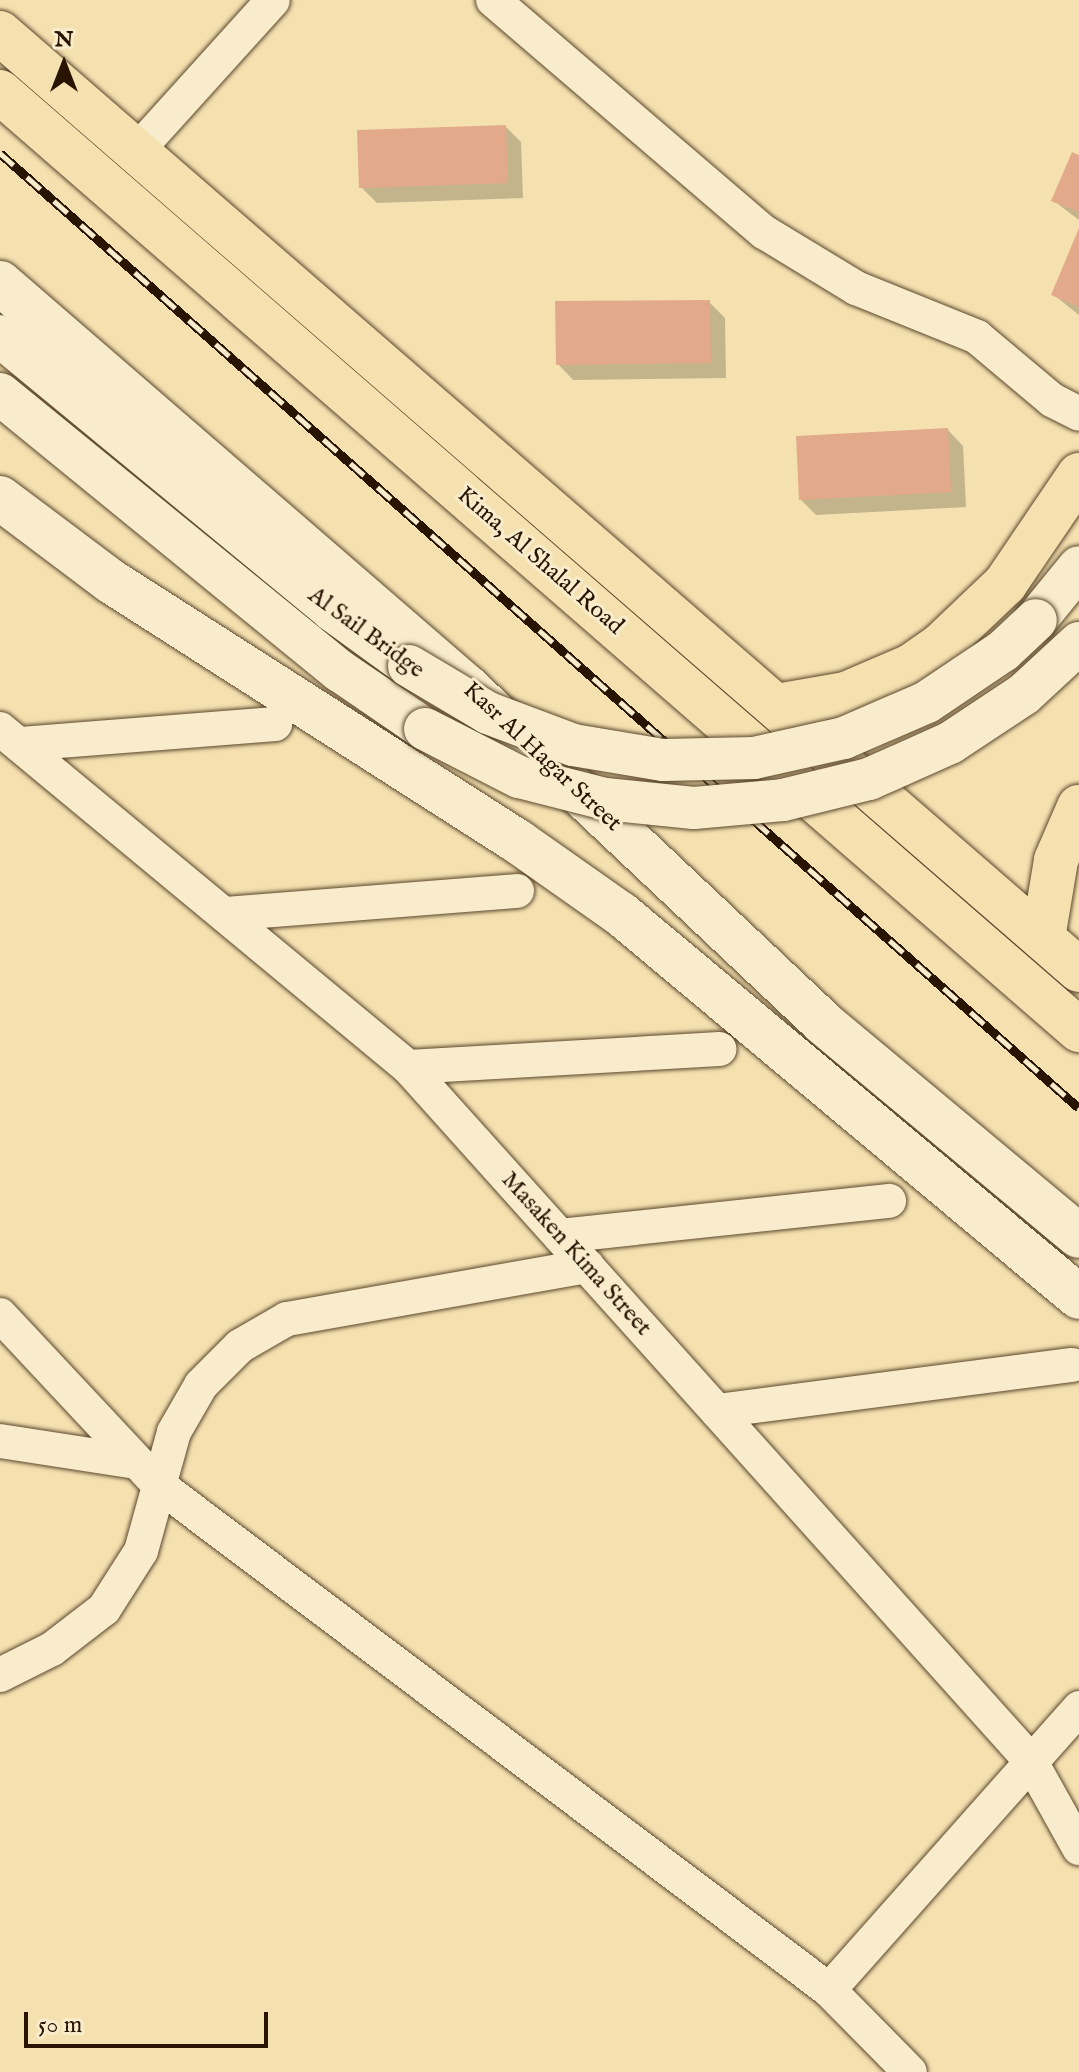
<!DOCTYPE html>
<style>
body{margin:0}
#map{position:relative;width:1079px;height:2072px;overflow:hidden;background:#f5e1b0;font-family:"IM FELL English",serif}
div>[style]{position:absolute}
.shadow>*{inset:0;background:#0003}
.building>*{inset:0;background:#e3a98b}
.roads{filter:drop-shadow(0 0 2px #5b472d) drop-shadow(0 0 2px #5b472d)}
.minor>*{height:34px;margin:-17px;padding:0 17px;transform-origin:17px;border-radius:17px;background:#f8eccc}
.tertiary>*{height:42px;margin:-21px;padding:0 21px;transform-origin:21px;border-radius:21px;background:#f8eccc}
.secondary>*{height:44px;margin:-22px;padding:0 22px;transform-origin:22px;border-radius:22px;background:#f8eccc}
.trunk>*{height:44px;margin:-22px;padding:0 22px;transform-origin:22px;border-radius:22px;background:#f5e1b0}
.rail>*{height:9px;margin-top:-4.5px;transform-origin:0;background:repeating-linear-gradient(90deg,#f8eccc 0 18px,#281401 0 36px);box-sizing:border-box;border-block:2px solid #281401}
.bridges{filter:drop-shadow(0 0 2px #5b472d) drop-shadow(0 0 2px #5b472d)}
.tertiary-bridge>*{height:42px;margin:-21px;padding:0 21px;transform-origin:21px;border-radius:21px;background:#f8eccc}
span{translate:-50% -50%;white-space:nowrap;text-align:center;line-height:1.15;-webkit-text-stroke:6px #f8eccc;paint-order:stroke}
.street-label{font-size:24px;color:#281401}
.north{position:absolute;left:24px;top:24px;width:80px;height:80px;-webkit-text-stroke:6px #f8eccc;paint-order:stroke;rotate:0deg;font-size:22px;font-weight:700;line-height:32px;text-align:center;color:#281401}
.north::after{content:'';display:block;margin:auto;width:28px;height:36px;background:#281401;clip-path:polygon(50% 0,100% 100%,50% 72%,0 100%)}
.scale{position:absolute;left:24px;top:2012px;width:244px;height:36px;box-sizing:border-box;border:4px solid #281401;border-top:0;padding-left:10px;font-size:24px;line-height:28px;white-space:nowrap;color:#281401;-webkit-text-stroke:6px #f8eccc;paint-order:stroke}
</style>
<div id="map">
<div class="shadow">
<i style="clip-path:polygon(506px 127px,521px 142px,523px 198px,377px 203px,361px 187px)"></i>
<i style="clip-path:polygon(1079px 157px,1079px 220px,1054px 201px)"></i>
<i style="clip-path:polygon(1079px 233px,1079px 315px,1054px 295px)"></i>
<i style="clip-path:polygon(709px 302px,725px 318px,726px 378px,573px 380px,558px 364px)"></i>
<i style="clip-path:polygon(948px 430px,963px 446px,966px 507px,816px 515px,800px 499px)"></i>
</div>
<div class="building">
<i style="clip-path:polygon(506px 125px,508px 183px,359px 188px,357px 130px)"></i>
<i style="clip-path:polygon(1072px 152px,1079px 155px,1079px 212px,1051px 201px)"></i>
<i style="clip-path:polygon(1079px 228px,1079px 307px,1051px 295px)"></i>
<i style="clip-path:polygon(710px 300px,711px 363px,556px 365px,555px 301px)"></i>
<i style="clip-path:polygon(948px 428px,951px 492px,799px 500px,796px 436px)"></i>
</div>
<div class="roads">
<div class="minor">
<i style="left:493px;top:0;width:357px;rotate:40.6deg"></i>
<i style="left:764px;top:232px;width:108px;rotate:31.3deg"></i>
<i style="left:856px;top:288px;width:131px;rotate:22deg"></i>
<i style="left:977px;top:337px;width:98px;rotate:40deg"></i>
<i style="left:1052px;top:400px;width:30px;rotate:27deg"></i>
<i style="left:134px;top:154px;width:207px;rotate:-47.9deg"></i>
<i style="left:0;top:729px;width:530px;rotate:39.64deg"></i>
<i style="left:408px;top:1067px;width:931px;rotate:48.09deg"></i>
<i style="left:1030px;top:1760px;width:101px;rotate:60.9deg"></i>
<i style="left:21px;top:744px;width:255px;rotate:-4.5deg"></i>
<i style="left:224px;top:914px;width:294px;rotate:-4.5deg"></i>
<i style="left:408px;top:1067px;width:312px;rotate:-3.3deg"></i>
<i style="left:560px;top:1236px;width:331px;rotate:-6.1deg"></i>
<i style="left:0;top:1315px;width:234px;rotate:46.9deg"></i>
<i style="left:160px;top:1486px;width:838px;rotate:36.99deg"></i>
<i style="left:829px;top:1990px;width:115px;rotate:45.4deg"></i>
<i style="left:717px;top:1411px;width:358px;rotate:-7.4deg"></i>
<i style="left:0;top:1441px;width:137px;rotate:8.8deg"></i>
<i style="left:0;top:1675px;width:58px;rotate:-26.6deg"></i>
<i style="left:52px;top:1649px;width:66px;rotate:-37.6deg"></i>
<i style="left:104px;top:1609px;width:69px;rotate:-57.5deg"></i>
<i style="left:141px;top:1551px;width:123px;rotate:-74.5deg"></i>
<i style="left:174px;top:1432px;width:54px;rotate:-60.1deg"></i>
<i style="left:201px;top:1385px;width:55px;rotate:-45deg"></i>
<i style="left:240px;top:1346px;width:54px;rotate:-29.9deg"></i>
<i style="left:287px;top:1319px;width:305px;rotate:-10deg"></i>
<i style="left:829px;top:1990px;width:377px;rotate:-48.4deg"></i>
</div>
<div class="tertiary">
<i style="left:0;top:336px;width:430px;rotate:39.5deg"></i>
<i style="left:332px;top:610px;width:95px;rotate:36deg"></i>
<i style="left:0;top:394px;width:439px;rotate:39.2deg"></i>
<i style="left:340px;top:671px;width:103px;rotate:34.3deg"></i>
<i style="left:1036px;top:620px;width:68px;rotate:-50.9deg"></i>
</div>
<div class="secondary">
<i style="left:0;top:283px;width:617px;rotate:40.86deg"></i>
<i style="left:467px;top:687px;width:488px;rotate:43.3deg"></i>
<i style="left:822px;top:1022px;width:334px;rotate:39.8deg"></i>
<i style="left:0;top:498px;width:140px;rotate:36.9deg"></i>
<i style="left:112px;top:582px;width:481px;rotate:32.6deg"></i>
<i style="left:517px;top:841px;width:127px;rotate:35.1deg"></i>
<i style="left:621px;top:914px;width:597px;rotate:39.9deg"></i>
</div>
<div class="trunk">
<i style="left:0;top:33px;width:1429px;rotate:40.97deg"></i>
<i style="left:0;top:92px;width:1430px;rotate:41deg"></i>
<i style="left:777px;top:706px;width:70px;rotate:-9.9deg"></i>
<i style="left:846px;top:694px;width:71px;rotate:-23.3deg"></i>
<i style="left:911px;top:666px;width:35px;rotate:-35deg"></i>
<i style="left:940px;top:646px;width:90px;rotate:-43.6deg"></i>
<i style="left:1005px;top:584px;width:132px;rotate:-55.8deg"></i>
<i style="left:1043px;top:938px;width:79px;rotate:-80.5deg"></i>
<i style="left:1056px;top:860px;width:58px;rotate:-66.5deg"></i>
</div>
</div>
<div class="rail">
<i style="left:0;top:153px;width:1441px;rotate:41.51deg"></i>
</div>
<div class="bridges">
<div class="tertiary-bridge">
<i style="left:409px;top:666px;width:92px;rotate:30.7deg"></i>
<i style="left:488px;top:713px;width:91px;rotate:20.6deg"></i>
<i style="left:573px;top:745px;width:91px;rotate:9.5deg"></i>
<i style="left:663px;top:760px;width:91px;rotate:-1.3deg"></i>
<i style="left:754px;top:758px;width:92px;rotate:-12.5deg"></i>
<i style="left:844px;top:738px;width:90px;rotate:-23.4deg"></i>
<i style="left:927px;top:702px;width:92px;rotate:-33.9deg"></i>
<i style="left:1003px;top:651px;width:45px;rotate:-43.2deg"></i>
<i style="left:425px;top:729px;width:106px;rotate:27.1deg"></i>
<i style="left:519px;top:777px;width:89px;rotate:14.3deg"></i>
<i style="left:605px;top:799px;width:89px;rotate:5.8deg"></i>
<i style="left:694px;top:808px;width:89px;rotate:-5.1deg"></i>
<i style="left:783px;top:800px;width:89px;rotate:-13.7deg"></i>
<i style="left:869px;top:779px;width:89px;rotate:-24deg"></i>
<i style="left:950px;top:743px;width:89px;rotate:-33.5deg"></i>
<i style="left:1024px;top:694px;width:75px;rotate:-42.8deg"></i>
</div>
</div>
<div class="street-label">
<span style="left:540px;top:561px;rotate:41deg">Kima, Al Shalal Road</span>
<span style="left:366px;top:633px;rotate:36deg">Al Sail Bridge</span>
<span style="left:542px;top:757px;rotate:43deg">Kasr Al Hagar Street</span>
<span style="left:576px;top:1254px;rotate:48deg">Masaken Kima Street</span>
</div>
<div class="north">N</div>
<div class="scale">50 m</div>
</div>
